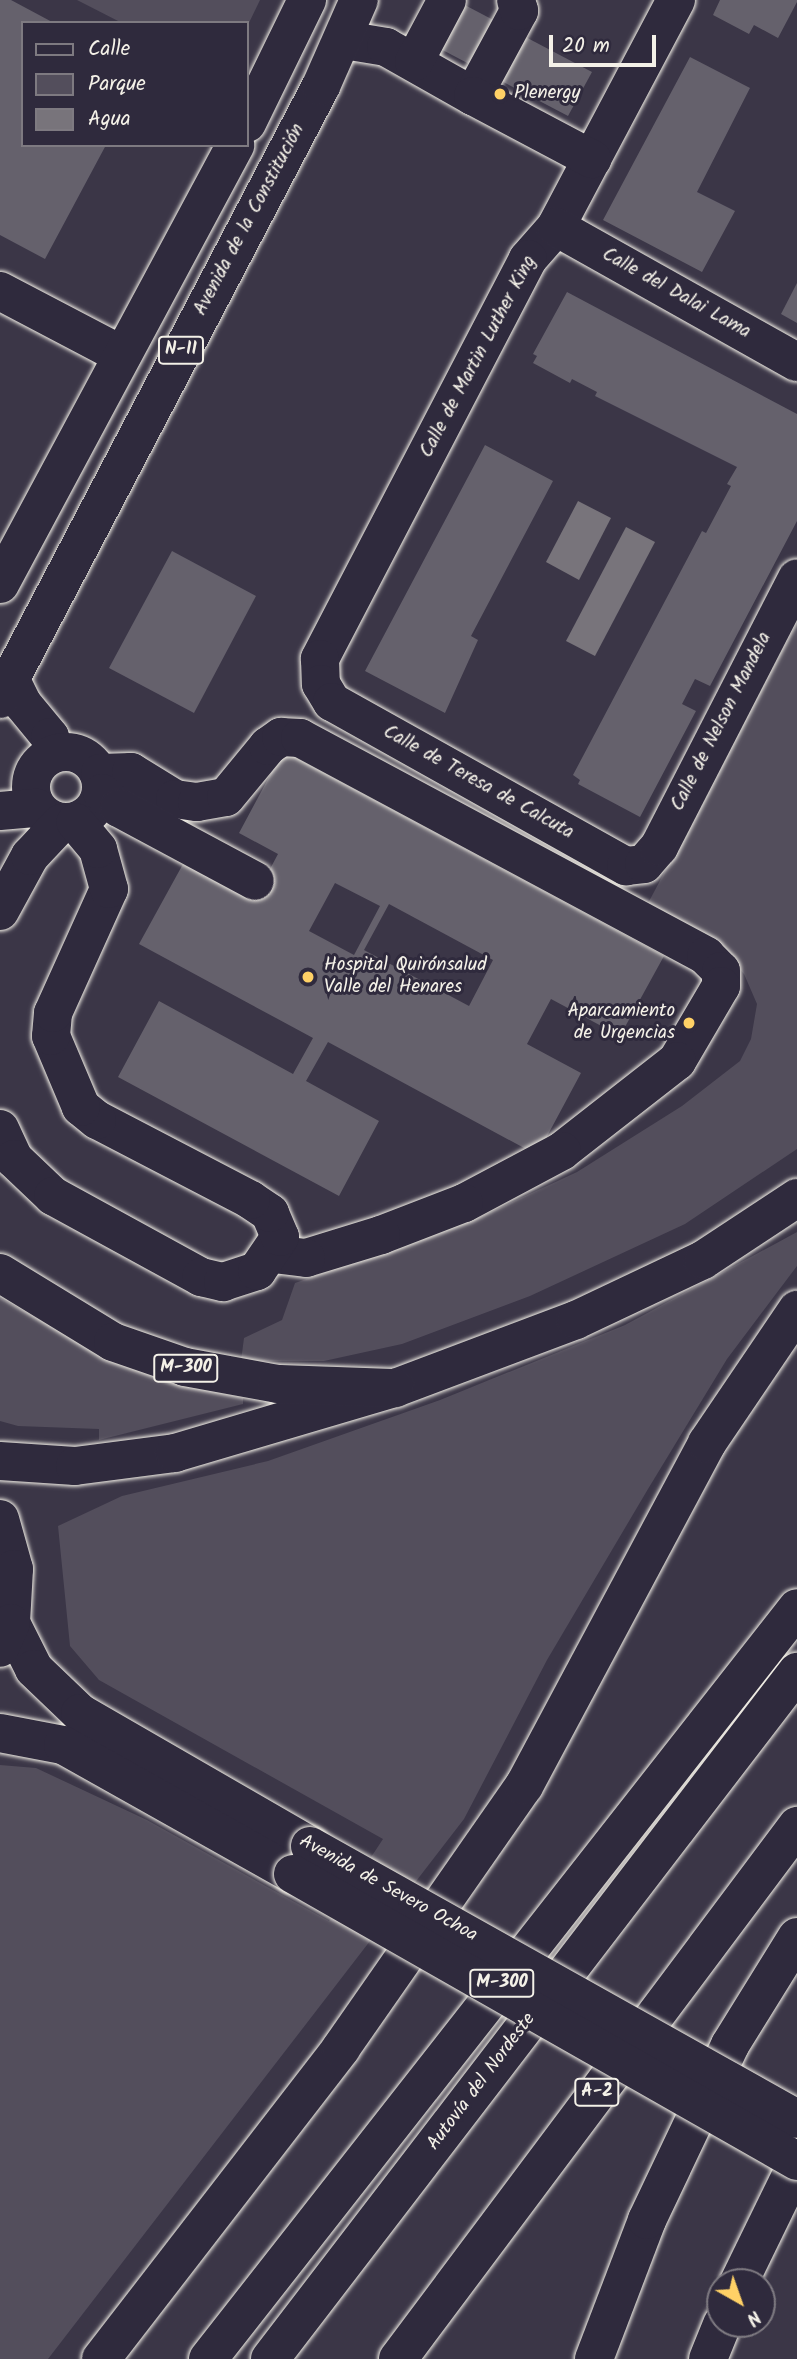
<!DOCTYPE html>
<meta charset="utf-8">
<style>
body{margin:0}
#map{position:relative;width:797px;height:2359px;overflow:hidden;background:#3b3647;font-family:Kalam,sans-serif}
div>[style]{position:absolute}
.green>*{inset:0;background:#534e5c}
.water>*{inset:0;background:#78747b}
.building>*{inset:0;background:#65616c}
.roads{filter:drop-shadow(0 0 2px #f4f1e8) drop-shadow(0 0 2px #f4f1e8)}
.minor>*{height:38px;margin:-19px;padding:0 19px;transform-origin:19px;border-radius:19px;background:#2f2a3d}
.minor>.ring{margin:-19px;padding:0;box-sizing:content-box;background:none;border:38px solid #2f2a3d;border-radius:50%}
.major>*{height:38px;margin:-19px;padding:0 19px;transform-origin:19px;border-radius:19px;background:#2f2a3d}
.highway>*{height:38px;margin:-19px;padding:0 19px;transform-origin:19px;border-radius:19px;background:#2f2a3d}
.bridges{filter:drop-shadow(0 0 2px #f4f1e8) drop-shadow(0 0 2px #f4f1e8)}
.minor-bridge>*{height:38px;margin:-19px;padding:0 19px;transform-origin:19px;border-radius:19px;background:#2f2a3d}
.dots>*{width:19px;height:19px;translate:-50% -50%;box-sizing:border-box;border:4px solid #2f2a3d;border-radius:50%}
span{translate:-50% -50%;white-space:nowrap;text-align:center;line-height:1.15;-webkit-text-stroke:6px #2f2a3d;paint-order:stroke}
.shield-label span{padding:2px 5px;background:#2f2a3d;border:2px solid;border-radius:5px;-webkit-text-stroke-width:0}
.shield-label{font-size:18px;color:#f4f1e8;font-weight:700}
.poi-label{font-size:19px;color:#f4f1e8}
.left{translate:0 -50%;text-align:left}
.right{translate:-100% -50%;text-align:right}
.street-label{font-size:19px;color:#f4f1e8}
.legend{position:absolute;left:21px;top:21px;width:228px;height:126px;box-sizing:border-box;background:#2f2a3d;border:2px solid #7e7a81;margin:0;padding:9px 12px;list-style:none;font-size:21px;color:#f4f1e8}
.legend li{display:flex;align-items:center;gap:14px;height:35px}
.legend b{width:35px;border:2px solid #7e7a81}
.north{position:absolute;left:706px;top:2268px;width:70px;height:70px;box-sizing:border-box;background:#2f2a3d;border:2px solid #7e7a81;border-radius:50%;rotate:140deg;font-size:19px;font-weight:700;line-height:28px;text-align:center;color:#f4f1e8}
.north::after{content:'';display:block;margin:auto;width:24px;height:32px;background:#ffd166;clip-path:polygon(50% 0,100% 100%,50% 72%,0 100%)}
.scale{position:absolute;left:549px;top:35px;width:107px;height:32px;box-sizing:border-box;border:4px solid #f4f1e8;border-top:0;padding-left:9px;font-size:21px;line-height:24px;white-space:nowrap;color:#f4f1e8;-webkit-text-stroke:5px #2f2a3d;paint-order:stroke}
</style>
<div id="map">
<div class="green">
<i style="clip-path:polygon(77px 0,260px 0,247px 27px,247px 23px,122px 23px)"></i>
<i style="clip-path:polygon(797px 623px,797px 1149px,685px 1224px,530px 1296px,402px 1344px,324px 1361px,241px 1361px,244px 1338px,282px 1320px,295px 1283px,476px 1219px,577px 1172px,682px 1106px,740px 1061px,751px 1039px,757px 1004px,744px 974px,721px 949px,646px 907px)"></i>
<i style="clip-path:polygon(797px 1232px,797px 1266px,727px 1359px,648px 1489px,547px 1660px,464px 1819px,48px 2359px,0 2359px,0 1765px,36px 1768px,147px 1820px,329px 1921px,383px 1839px,99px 1680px,70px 1646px,58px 1526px,122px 1496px,268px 1461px,440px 1400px,625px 1325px)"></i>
<i style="clip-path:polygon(0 1298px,67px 1335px,171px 1382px,243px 1398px,243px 1404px,99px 1440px,99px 1429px,18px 1426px,0 1421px)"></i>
</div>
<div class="water">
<i style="clip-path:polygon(578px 501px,611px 518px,579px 580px,546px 562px)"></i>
<i style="clip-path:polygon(626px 527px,655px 542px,595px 656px,566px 641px)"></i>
</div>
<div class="building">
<i style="clip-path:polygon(0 0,11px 0,54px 23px,23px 23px,23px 145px,106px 145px,45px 259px,0 235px)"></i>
<i style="clip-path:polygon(720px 0,797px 0,797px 2px,778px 38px,754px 25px,749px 34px,713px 15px)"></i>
<i style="clip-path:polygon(459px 2px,592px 72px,568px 116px,435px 46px)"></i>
<i style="clip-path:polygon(690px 57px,750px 88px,697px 192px,735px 211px,702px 272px,603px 220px)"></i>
<i style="clip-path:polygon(797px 283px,797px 323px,781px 314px)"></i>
<i style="clip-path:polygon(567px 292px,797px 414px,797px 521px,710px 686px,695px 679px,682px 704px,696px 711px,640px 817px,578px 784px,580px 780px,573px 775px,702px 531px,706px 533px,731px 486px,727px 484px,737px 467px,595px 396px,597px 392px,572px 379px,570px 383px,533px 363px,537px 356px,533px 354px)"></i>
<i style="clip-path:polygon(485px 445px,553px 481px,471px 636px,478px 640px,445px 713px,365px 671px)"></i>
<i style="clip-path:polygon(172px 551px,256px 596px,194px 713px,109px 668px)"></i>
<i style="clip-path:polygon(evenodd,283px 751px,664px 956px,620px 1036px,551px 999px,527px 1044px,581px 1073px,537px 1155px,328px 1042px,306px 1081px,379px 1121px,339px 1196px,118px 1077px,159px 1001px,293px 1074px,313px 1038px,139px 944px,183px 864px,253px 901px,278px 854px,239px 833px,283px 751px,335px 883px,380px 906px,354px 955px,309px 931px,335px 883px,283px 751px,389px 904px,493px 960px,469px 1006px,364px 950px,389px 904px)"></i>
</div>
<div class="roads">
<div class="minor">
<i style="left:676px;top:0;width:257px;rotate:117.9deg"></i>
<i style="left:556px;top:227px;width:43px;rotate:131.2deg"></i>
<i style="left:528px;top:259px;width:451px;rotate:117.5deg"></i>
<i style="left:320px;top:659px;width:25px;rotate:88deg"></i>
<i style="left:321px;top:684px;width:21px;rotate:59deg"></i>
<i style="left:332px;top:702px;width:337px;rotate:29.2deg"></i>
<i style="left:626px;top:866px;width:18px;rotate:-6deg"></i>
<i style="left:644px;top:864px;width:23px;rotate:-49deg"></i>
<i style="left:659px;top:847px;width:302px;rotate:-62.8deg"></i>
<i style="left:344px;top:40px;width:43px;rotate:9.5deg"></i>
<i style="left:386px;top:47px;width:100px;rotate:29.4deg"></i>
<i style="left:473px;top:96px;width:97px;rotate:-61.6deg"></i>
<i style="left:519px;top:11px;width:11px;rotate:-105deg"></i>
<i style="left:414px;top:62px;width:70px;rotate:-62deg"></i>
<i style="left:473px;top:96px;width:135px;rotate:27.9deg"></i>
<i style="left:556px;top:227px;width:276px;rotate:29.3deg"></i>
<i style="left:0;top:291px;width:138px;rotate:27.7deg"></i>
<i style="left:10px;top:678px;width:28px;rotate:64deg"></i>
<i style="left:22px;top:703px;width:44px;rotate:50.5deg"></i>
<i style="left:50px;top:737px;width:17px;rotate:80deg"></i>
<i class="ring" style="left:31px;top:752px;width:32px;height:32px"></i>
<i style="left:100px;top:773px;width:31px;rotate:-2deg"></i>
<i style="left:131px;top:772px;width:52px;rotate:31.5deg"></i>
<i style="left:175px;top:799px;width:22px;rotate:8deg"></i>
<i style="left:197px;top:802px;width:29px;rotate:-10deg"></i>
<i style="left:226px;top:797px;width:66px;rotate:-50.5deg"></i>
<i style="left:268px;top:746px;width:16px;rotate:-35deg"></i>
<i style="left:281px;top:737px;width:19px;rotate:3deg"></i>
<i style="left:300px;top:738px;width:461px;rotate:28.2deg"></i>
<i style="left:706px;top:956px;width:21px;rotate:45deg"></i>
<i style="left:721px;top:971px;width:15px;rotate:90deg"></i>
<i style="left:721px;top:986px;width:87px;rotate:120.4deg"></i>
<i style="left:677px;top:1061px;width:146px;rotate:142deg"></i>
<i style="left:562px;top:1151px;width:111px;rotate:152deg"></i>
<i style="left:464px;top:1203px;width:89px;rotate:158.9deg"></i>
<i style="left:381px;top:1235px;width:78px;rotate:163deg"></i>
<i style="left:306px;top:1258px;width:35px;rotate:-173deg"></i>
<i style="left:102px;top:793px;width:23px;rotate:41deg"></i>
<i style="left:119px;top:808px;width:154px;rotate:28.2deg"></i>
<i style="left:0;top:811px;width:37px;rotate:-5deg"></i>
<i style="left:0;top:911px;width:63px;rotate:-61.4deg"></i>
<i style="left:30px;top:856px;width:45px;rotate:-46.8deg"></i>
<i style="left:0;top:1129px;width:33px;rotate:65deg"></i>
<i style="left:14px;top:1159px;width:54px;rotate:43.5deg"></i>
<i style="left:53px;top:1196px;width:169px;rotate:28.7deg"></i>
<i style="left:201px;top:1277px;width:23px;rotate:13deg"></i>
<i style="left:223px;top:1282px;width:36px;rotate:-18deg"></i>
<i style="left:257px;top:1271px;width:41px;rotate:-55.9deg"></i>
<i style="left:280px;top:1237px;width:26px;rotate:-113deg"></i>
<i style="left:270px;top:1213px;width:23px;rotate:-146deg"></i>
<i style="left:251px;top:1200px;width:174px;rotate:-152.5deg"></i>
<i style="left:97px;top:1120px;width:21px;rotate:-141deg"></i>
<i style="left:81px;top:1107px;width:77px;rotate:-112.9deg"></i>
<i style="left:51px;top:1036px;width:23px;rotate:-85deg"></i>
<i style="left:53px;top:1013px;width:136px;rotate:-65.7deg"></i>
<i style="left:109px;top:889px;width:41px;rotate:-105.4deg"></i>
<i style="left:98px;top:849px;width:35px;rotate:-130deg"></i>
<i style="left:0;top:1461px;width:75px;rotate:3.8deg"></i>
<i style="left:75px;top:1466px;width:101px;rotate:-7.4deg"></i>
<i style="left:175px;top:1453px;width:229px;rotate:-16.5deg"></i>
<i style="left:395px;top:1388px;width:193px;rotate:-20.6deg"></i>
<i style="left:576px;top:1320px;width:140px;rotate:-25.3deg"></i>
<i style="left:703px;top:1260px;width:113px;rotate:-33.4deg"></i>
<i style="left:11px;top:1623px;width:51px;rotate:63.4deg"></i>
<i style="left:34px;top:1669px;width:64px;rotate:43.7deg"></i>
<i style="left:80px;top:1713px;width:266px;rotate:30deg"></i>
<i style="left:0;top:1733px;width:64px;rotate:10.8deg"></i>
<i style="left:63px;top:1745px;width:264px;rotate:29.3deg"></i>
<i style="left:739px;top:2282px;width:132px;rotate:-64deg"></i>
<i style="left:101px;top:2359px;width:393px;rotate:-52.3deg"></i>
<i style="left:341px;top:2048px;width:320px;rotate:-55.1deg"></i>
<i style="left:524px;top:1786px;width:389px;rotate:-61.9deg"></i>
<i style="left:707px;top:1443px;width:161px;rotate:-55.9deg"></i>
<i style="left:708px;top:2359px;width:38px;rotate:-68deg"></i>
</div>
<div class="major">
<i style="left:247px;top:123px;width:137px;rotate:-64deg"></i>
<i style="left:0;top:584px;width:498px;rotate:-61.8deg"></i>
<i style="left:0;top:699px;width:692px;rotate:-62.36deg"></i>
<i style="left:321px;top:86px;width:94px;rotate:-66.2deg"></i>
<i style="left:0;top:1273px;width:132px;rotate:31.4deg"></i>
<i style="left:113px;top:1342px;width:76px;rotate:19.1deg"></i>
<i style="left:185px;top:1367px;width:95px;rotate:10.4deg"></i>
<i style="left:278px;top:1384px;width:117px;rotate:2deg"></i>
<i style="left:0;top:1519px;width:52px;rotate:74.4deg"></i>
<i style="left:14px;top:1569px;width:54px;rotate:93.2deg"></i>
<i style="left:11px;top:1623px;width:27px;rotate:114deg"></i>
</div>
<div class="highway">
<i style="left:208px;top:2359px;width:954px;rotate:-51.89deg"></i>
<i style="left:270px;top:2359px;width:866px;rotate:-52.51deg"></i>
<i style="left:398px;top:2359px;width:666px;rotate:-53.18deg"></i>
<i style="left:594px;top:2359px;width:149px;rotate:-69.1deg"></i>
<i style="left:647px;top:2220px;width:194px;rotate:-64.6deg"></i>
<i style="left:730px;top:2045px;width:127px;rotate:-58.2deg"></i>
</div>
</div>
<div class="bridges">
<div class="minor-bridge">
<i style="left:310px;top:1846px;width:558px;rotate:29.27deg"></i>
<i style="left:293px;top:1874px;width:580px;rotate:29.66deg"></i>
</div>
</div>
<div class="dots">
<i style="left:500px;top:94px;background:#ffd166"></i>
<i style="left:308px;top:977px;background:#ffd166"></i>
<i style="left:689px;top:1023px;background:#ffd166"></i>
</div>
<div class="shield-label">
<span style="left:181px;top:350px">N-II</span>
<span style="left:186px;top:1368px">M-300</span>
<span style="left:502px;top:1983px">M-300</span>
<span style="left:597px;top:2092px">A-2</span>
</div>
<div class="poi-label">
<span class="left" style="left:514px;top:94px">Plenergy</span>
<span class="left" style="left:324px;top:977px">Hospital Quirónsalud<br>Valle del Henares</span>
<span class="right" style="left:675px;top:1023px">Aparcamiento<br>de Urgencias</span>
</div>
<div class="street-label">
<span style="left:250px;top:220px;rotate:-62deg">Avenida de la Constitución</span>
<span style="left:676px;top:294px;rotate:29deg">Calle del Dalai Lama</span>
<span style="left:479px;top:357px;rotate:-62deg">Calle de Martin Luther King</span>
<span style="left:722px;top:722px;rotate:-63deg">Calle de Nelson Mandela</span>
<span style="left:478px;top:783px;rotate:29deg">Calle de Teresa de Calcuta</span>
<span style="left:388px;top:1889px;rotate:29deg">Avenida de Severo Ochoa</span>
<span style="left:482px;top:2082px;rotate:-53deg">Autovía del Nordeste</span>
</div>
<ul class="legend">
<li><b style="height:9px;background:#2f2a3d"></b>Calle</li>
<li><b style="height:19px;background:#534e5c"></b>Parque</li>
<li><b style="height:19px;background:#78747b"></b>Agua</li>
</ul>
<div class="north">N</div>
<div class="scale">20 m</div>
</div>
